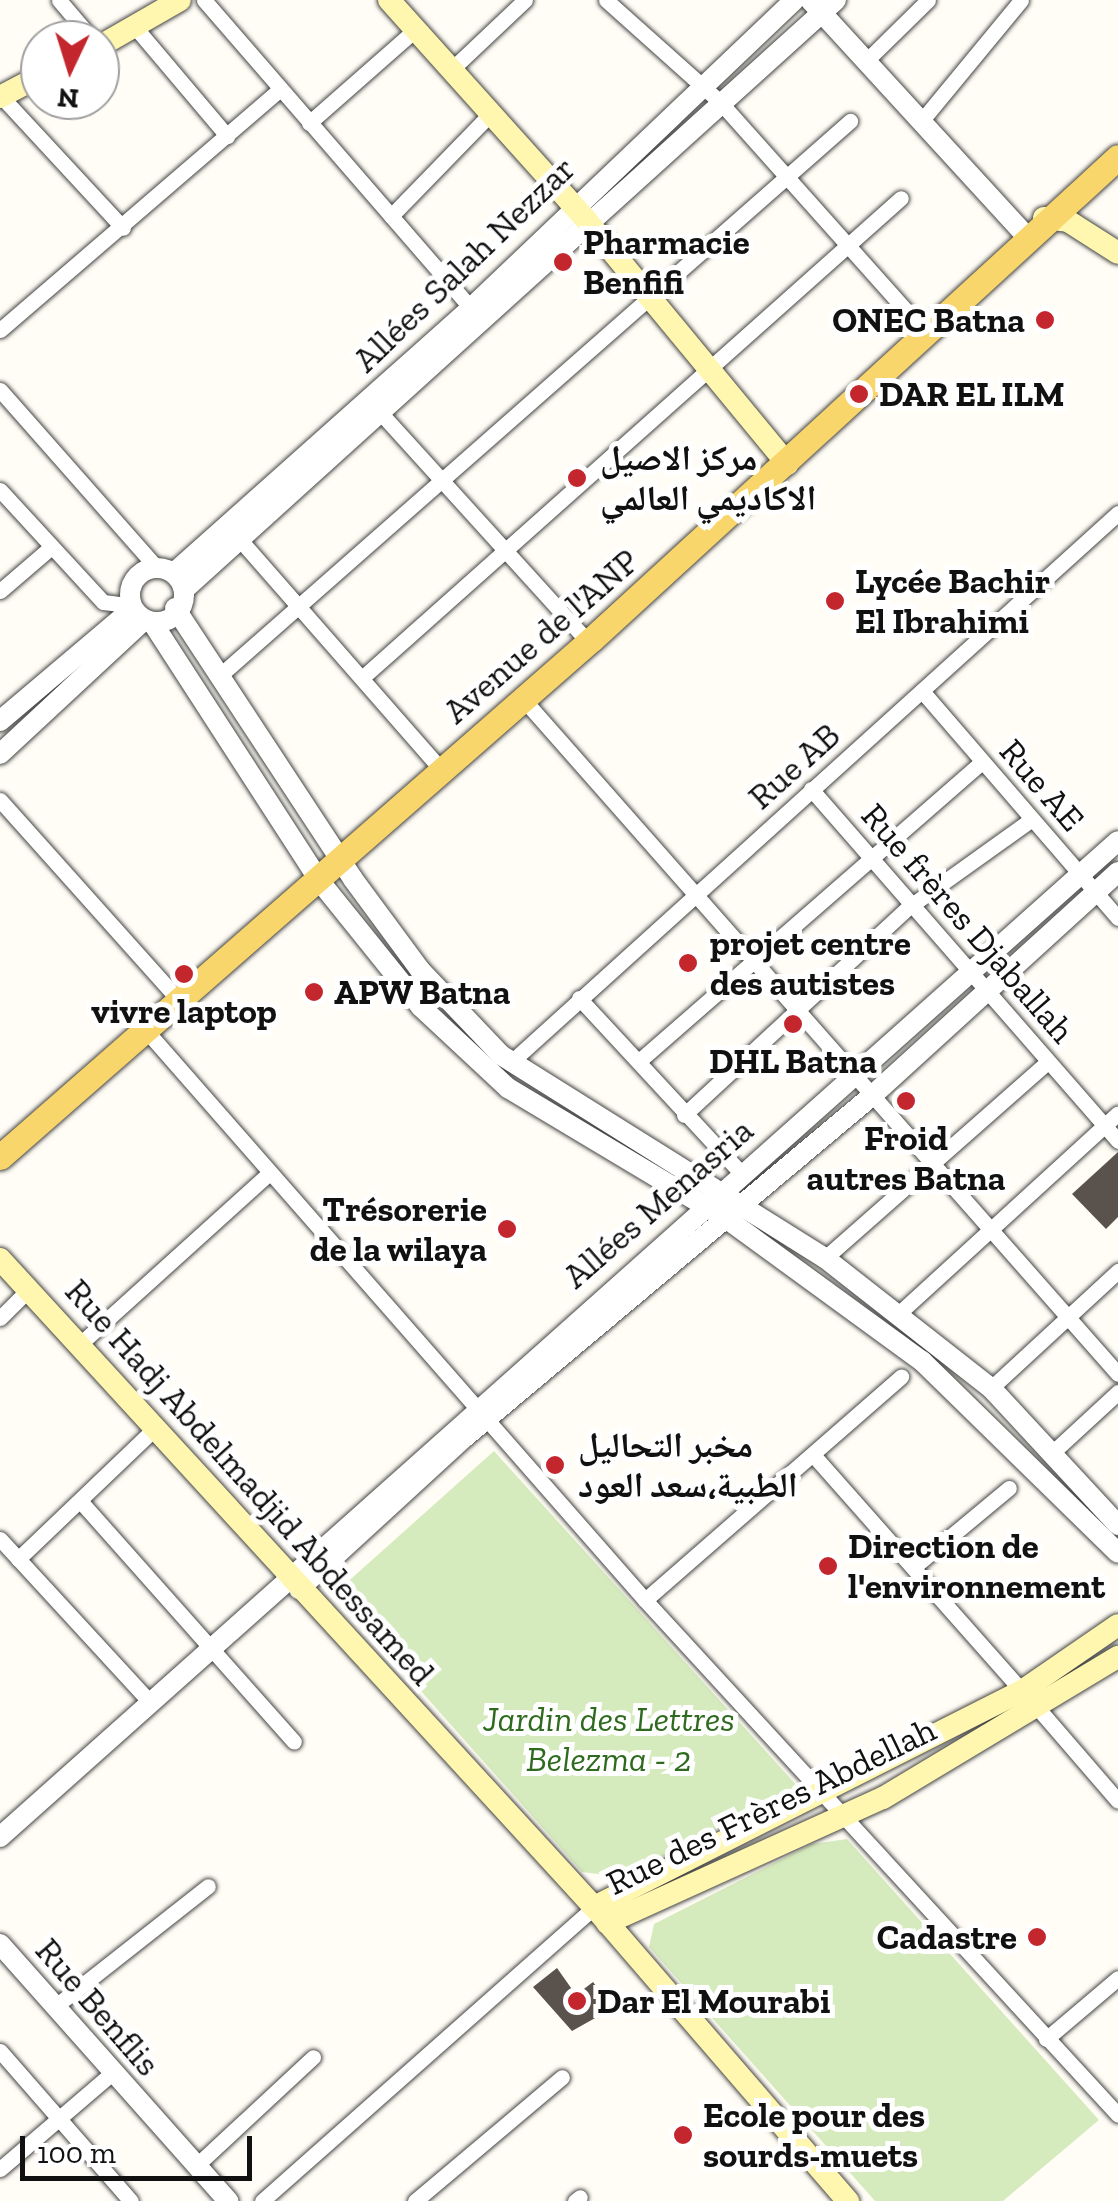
<!DOCTYPE html>
<meta charset="utf-8">
<style>
body{margin:0}
#map{position:relative;width:1118px;height:2201px;overflow:hidden;background:#fffdf5;font-family:"Zilla Slab","Noto Naskh Arabic",serif}
div>[style]{position:absolute}
.green>*{inset:0;background:#d5ebbd}
.building>*{inset:0;background:#5a524d}
.roads{filter:drop-shadow(0 0 2px #444) drop-shadow(0 0 2px #444)}
.minor>*{height:15px;margin:-7.5px;padding:0 7.5px;transform-origin:7.5px;border-radius:7.5px;background:#fff}
.tertiary>*{height:20px;margin:-10px;padding:0 10px;transform-origin:10px;border-radius:10px;background:#fff}
.tertiary>.ring{margin:-10px;padding:0;box-sizing:content-box;background:none;border:20px solid #fff;border-radius:50%}
.secondary>*{height:22px;margin:-11px;padding:0 11px;transform-origin:11px;border-radius:11px;background:#fff6b0}
.primary>*{height:25px;margin:-12.5px;padding:0 12.5px;transform-origin:12.5px;border-radius:12.5px;background:#f9d66b}
.dots>*{width:28px;height:28px;translate:-50% -50%;box-sizing:border-box;border:5px solid #fff;border-radius:50%}
span{translate:-50% -50%;white-space:nowrap;text-align:center;line-height:1.15;-webkit-text-stroke:10px #fff;paint-order:stroke}
.poi-label{font-size:35px;color:#111;font-weight:700}
.left{translate:0 -50%;text-align:left}
.right{translate:-100% -50%;text-align:right}
.street-label{font-size:35px;color:#111}
.park-label{font-size:35px;color:#2f6b1f;font-style:italic}
.north{position:absolute;left:20px;top:20px;width:100px;height:100px;box-sizing:border-box;background:#fff;border:2px solid #a0a0a0;border-radius:50%;rotate:184deg;font-size:28px;font-weight:700;line-height:40px;text-align:center;color:#111}
.north::after{content:'';display:block;margin:auto;width:35px;height:45px;background:#c4262e;clip-path:polygon(50% 0,100% 100%,50% 72%,0 100%)}
.scale{position:absolute;left:20px;top:2136px;width:232px;height:45px;box-sizing:border-box;border:5px solid #111;border-top:0;padding-left:12px;font-size:30px;line-height:35px;white-space:nowrap;color:#111;-webkit-text-stroke:8px #fff;paint-order:stroke}
</style>
<div id="map">
<div class="green">
<i style="clip-path:polygon(494px 1451px,799px 1788px,622px 1877px,582px 1872px,347px 1608px,343px 1586px)"></i>
<i style="clip-path:polygon(847px 1839px,1099px 2120px,1003px 2201px,875px 2201px,649px 1947px,654px 1924px,812px 1844px)"></i>
</div>
<div class="building">
<i style="clip-path:polygon(1118px 1152px,1118px 1217px,1106px 1229px,1072px 1194px)"></i>
<i style="clip-path:polygon(557px 1968px,576px 1995px,593px 1982px,613px 2008px,572px 2031px,533px 1987px)"></i>
</div>
<div class="roads">
<div class="minor">
<i style="left:59px;top:0;width:52px;rotate:49.6deg"></i>
<i style="left:204px;top:0;width:418px;rotate:49.1deg"></i>
<i style="left:606px;top:0;width:154px;rotate:41.8deg"></i>
<i style="left:721px;top:103px;width:308px;rotate:48.3deg"></i>
<i style="left:135px;top:27px;width:143px;rotate:49.8deg"></i>
<i style="left:868px;top:59px;width:84px;rotate:-44.5deg"></i>
<i style="left:453px;top:68px;width:99px;rotate:-43.4deg"></i>
<i style="left:0;top:95px;width:181px;rotate:47.2deg"></i>
<i style="left:923px;top:119px;width:154px;rotate:-50.5deg"></i>
<i style="left:309px;top:123px;width:141px;rotate:-41.3deg"></i>
<i style="left:391px;top:216px;width:144px;rotate:-45.8deg"></i>
<i style="left:0;top:330px;width:369px;rotate:-40.7deg"></i>
<i style="left:0;top:390px;width:239px;rotate:48.6deg"></i>
<i style="left:378px;top:410px;width:313px;rotate:47.8deg"></i>
<i style="left:0;top:490px;width:152px;rotate:47.4deg"></i>
<i style="left:103px;top:602px;width:26px;rotate:7deg"></i>
<i style="left:235px;top:534px;width:313px;rotate:48.8deg"></i>
<i style="left:0;top:591px;width:66px;rotate:-40.7deg"></i>
<i style="left:218px;top:677px;width:842px;rotate:-41.34deg"></i>
<i style="left:363px;top:677px;width:720px;rotate:-41.68deg"></i>
<i style="left:922px;top:691px;width:300px;rotate:49.2deg"></i>
<i style="left:524px;top:700px;width:898px;rotate:48.61deg"></i>
<i style="left:811px;top:789px;width:467px;rotate:48.9deg"></i>
<i style="left:0;top:800px;width:266px;rotate:48.2deg"></i>
<i style="left:579px;top:998px;width:237px;rotate:47.2deg"></i>
<i style="left:143px;top:1027px;width:762px;rotate:48.78deg"></i>
<i style="left:645px;top:1600px;width:699px;rotate:47.43deg"></i>
<i style="left:639px;top:1061px;width:455px;rotate:-41.1deg"></i>
<i style="left:510px;top:1063px;width:820px;rotate:-42.13deg"></i>
<i style="left:684px;top:1115px;width:306px;rotate:-42.8deg"></i>
<i style="left:909px;top:907px;width:151px;rotate:-35.6deg"></i>
<i style="left:825px;top:1258px;width:296px;rotate:-41.4deg"></i>
<i style="left:897px;top:1315px;width:299px;rotate:-42.4deg"></i>
<i style="left:0;top:1318px;width:38px;rotate:-45deg"></i>
<i style="left:80px;top:1344px;width:251px;rotate:-42.1deg"></i>
<i style="left:991px;top:1388px;width:173px;rotate:-42.7deg"></i>
<i style="left:1052px;top:1453px;width:90px;rotate:-42.7deg"></i>
<i style="left:815px;top:1457px;width:312px;rotate:48.5deg"></i>
<i style="left:82px;top:1503px;width:319px;rotate:48.4deg"></i>
<i style="left:0;top:1539px;width:222px;rotate:47.4deg"></i>
<i style="left:18px;top:1559px;width:190px;rotate:-43.7deg"></i>
<i style="left:915px;top:1566px;width:122px;rotate:-39.7deg"></i>
<i style="left:645px;top:1600px;width:340px;rotate:-41.1deg"></i>
<i style="left:1036px;top:1706px;width:125px;rotate:49.2deg"></i>
<i style="left:57px;top:2005px;width:192px;rotate:-38.2deg"></i>
<i style="left:1046px;top:2039px;width:94px;rotate:-40.3deg"></i>
<i style="left:0;top:2051px;width:199px;rotate:48.9deg"></i>
<i style="left:198px;top:2164px;width:157px;rotate:-42.9deg"></i>
<i style="left:0;top:2169px;width:146px;rotate:-40.6deg"></i>
<i style="left:262px;top:2201px;width:443px;rotate:-41.5deg"></i>
<i style="left:415px;top:2201px;width:192px;rotate:-40.1deg"></i>
<i style="left:575px;top:2201px;width:6px;rotate:-39deg"></i>
</div>
<div class="tertiary">
<i style="left:810px;top:0;width:319px;rotate:47.5deg"></i>
<i class="ring" style="left:130px;top:568px;width:34px;height:34px"></i>
<i style="left:176px;top:571px;width:395px;rotate:-41.7deg"></i>
<i style="left:471px;top:308px;width:446px;rotate:-43.6deg"></i>
<i style="left:187px;top:587px;width:875px;rotate:-42.13deg"></i>
<i style="left:175px;top:608px;width:324px;rotate:56.7deg"></i>
<i style="left:353px;top:879px;width:113px;rotate:53.6deg"></i>
<i style="left:420px;top:970px;width:117px;rotate:46.4deg"></i>
<i style="left:501px;top:1055px;width:382px;rotate:32.1deg"></i>
<i style="left:825px;top:1258px;width:211px;rotate:38.1deg"></i>
<i style="left:991px;top:1388px;width:187px;rotate:47.2deg"></i>
<i style="left:152px;top:622px;width:306px;rotate:57.1deg"></i>
<i style="left:318px;top:879px;width:164px;rotate:51.2deg"></i>
<i style="left:421px;top:1007px;width:119px;rotate:43deg"></i>
<i style="left:508px;top:1088px;width:255px;rotate:30.9deg"></i>
<i style="left:727px;top:1219px;width:241px;rotate:36.1deg"></i>
<i style="left:922px;top:1361px;width:274px;rotate:44.4deg"></i>
<i style="left:0;top:721px;width:172px;rotate:-40.3deg"></i>
<i style="left:0;top:754px;width:197px;rotate:-42.9deg"></i>
<i style="left:299px;top:1589px;width:225px;rotate:-42.5deg"></i>
<i style="left:465px;top:1437px;width:534px;rotate:-39.98deg"></i>
<i style="left:874px;top:1094px;width:330px;rotate:-42.3deg"></i>
<i style="left:0;top:1837px;width:1497px;rotate:-41.7deg"></i>
<i style="left:0;top:1944px;width:344px;rotate:48.4deg"></i>
</div>
<div class="secondary">
<i style="left:389px;top:0;width:297px;rotate:48.1deg"></i>
<i style="left:587px;top:221px;width:315px;rotate:50.5deg"></i>
<i style="left:100px;top:46px;width:92px;rotate:-29.9deg"></i>
<i style="left:0;top:97px;width:45px;rotate:-27.7deg"></i>
<i style="left:1044px;top:218px;width:24px;rotate:7deg"></i>
<i style="left:1068px;top:221px;width:59px;rotate:32.6deg"></i>
<i style="left:0;top:1259px;width:879px;rotate:47.49deg"></i>
<i style="left:594px;top:1907px;width:389px;rotate:49.2deg"></i>
<i style="left:594px;top:1907px;width:479px;rotate:-26.8deg"></i>
<i style="left:1022px;top:1691px;width:116px;rotate:-34.5deg"></i>
<i style="left:607px;top:1923px;width:303px;rotate:-24.4deg"></i>
<i style="left:883px;top:1798px;width:274px;rotate:-31deg"></i>
</div>
<div class="primary">
<i style="left:0;top:1157px;width:787px;rotate:-41.19deg"></i>
<i style="left:592px;top:639px;width:713px;rotate:-42.5deg"></i>
</div>
</div>
<div class="dots">
<i style="left:563px;top:262px;background:#c4262e"></i>
<i style="left:1045px;top:320px;background:#c4262e"></i>
<i style="left:859px;top:394px;background:#c4262e"></i>
<i style="left:577px;top:478px;background:#c4262e"></i>
<i style="left:835px;top:601px;background:#c4262e"></i>
<i style="left:688px;top:963px;background:#c4262e"></i>
<i style="left:184px;top:974px;background:#c4262e"></i>
<i style="left:314px;top:992px;background:#c4262e"></i>
<i style="left:793px;top:1024px;background:#c4262e"></i>
<i style="left:906px;top:1101px;background:#c4262e"></i>
<i style="left:507px;top:1229px;background:#c4262e"></i>
<i style="left:555px;top:1465px;background:#c4262e"></i>
<i style="left:828px;top:1566px;background:#c4262e"></i>
<i style="left:1037px;top:1937px;background:#c4262e"></i>
<i style="left:577px;top:2001px;background:#c4262e"></i>
<i style="left:683px;top:2135px;background:#c4262e"></i>
</div>
<div class="poi-label">
<span class="left" style="left:583px;top:262px">Pharmacie<br>Benfifi</span>
<span class="right" style="left:1025px;top:320px">ONEC Batna</span>
<span class="left" style="left:879px;top:394px">DAR EL ILM</span>
<span class="left" style="left:600px;top:478px">مركز الاصيل<br>الاكاديمي العالمي</span>
<span class="left" style="left:855px;top:601px">Lycée Bachir<br>El Ibrahimi</span>
<span class="left" style="left:710px;top:963px">projet centre<br>des autistes</span>
<span class="left" style="left:334px;top:992px">APW Batna</span>
<span style="left:184px;top:1011px">vivre laptop</span>
<span style="left:793px;top:1061px">DHL Batna</span>
<span style="left:906px;top:1158px">Froid<br>autres Batna</span>
<span class="right" style="left:487px;top:1229px">Trésorerie<br>de la wilaya</span>
<span class="left" style="left:578px;top:1465px">مخبر التحاليل<br>الطبية،سعد العود</span>
<span class="left" style="left:848px;top:1566px">Direction de<br>l'environnement</span>
<span class="right" style="left:1017px;top:1937px">Cadastre</span>
<span class="left" style="left:597px;top:2001px">Dar El Mourabi</span>
<span class="left" style="left:703px;top:2135px">Ecole pour des<br>sourds-muets</span>
</div>
<div class="street-label">
<span style="left:464px;top:264px;rotate:-44deg">Allées Salah Nezzar</span>
<span style="left:541px;top:636px;rotate:-41deg">Avenue de l'ANP</span>
<span style="left:794px;top:766px;rotate:-42deg">Rue AB</span>
<span style="left:1042px;top:785px;rotate:49deg">Rue AE</span>
<span style="left:968px;top:923px;rotate:49deg">Rue frères Djaballah</span>
<span style="left:658px;top:1203px;rotate:-41deg">Allées Menasria</span>
<span style="left:250px;top:1482px;rotate:48deg">Rue Hadj Abdelmadjid Abdessamed</span>
<span style="left:771px;top:1806px;rotate:-26deg">Rue des Frères Abdellah</span>
<span style="left:98px;top:2007px;rotate:49deg">Rue Benflis</span>
</div>
<div class="park-label">
<span style="left:609px;top:1739px">Jardin des Lettres<br>Belezma - 2</span>
</div>
<div class="north">N</div>
<div class="scale">100 m</div>
</div>
